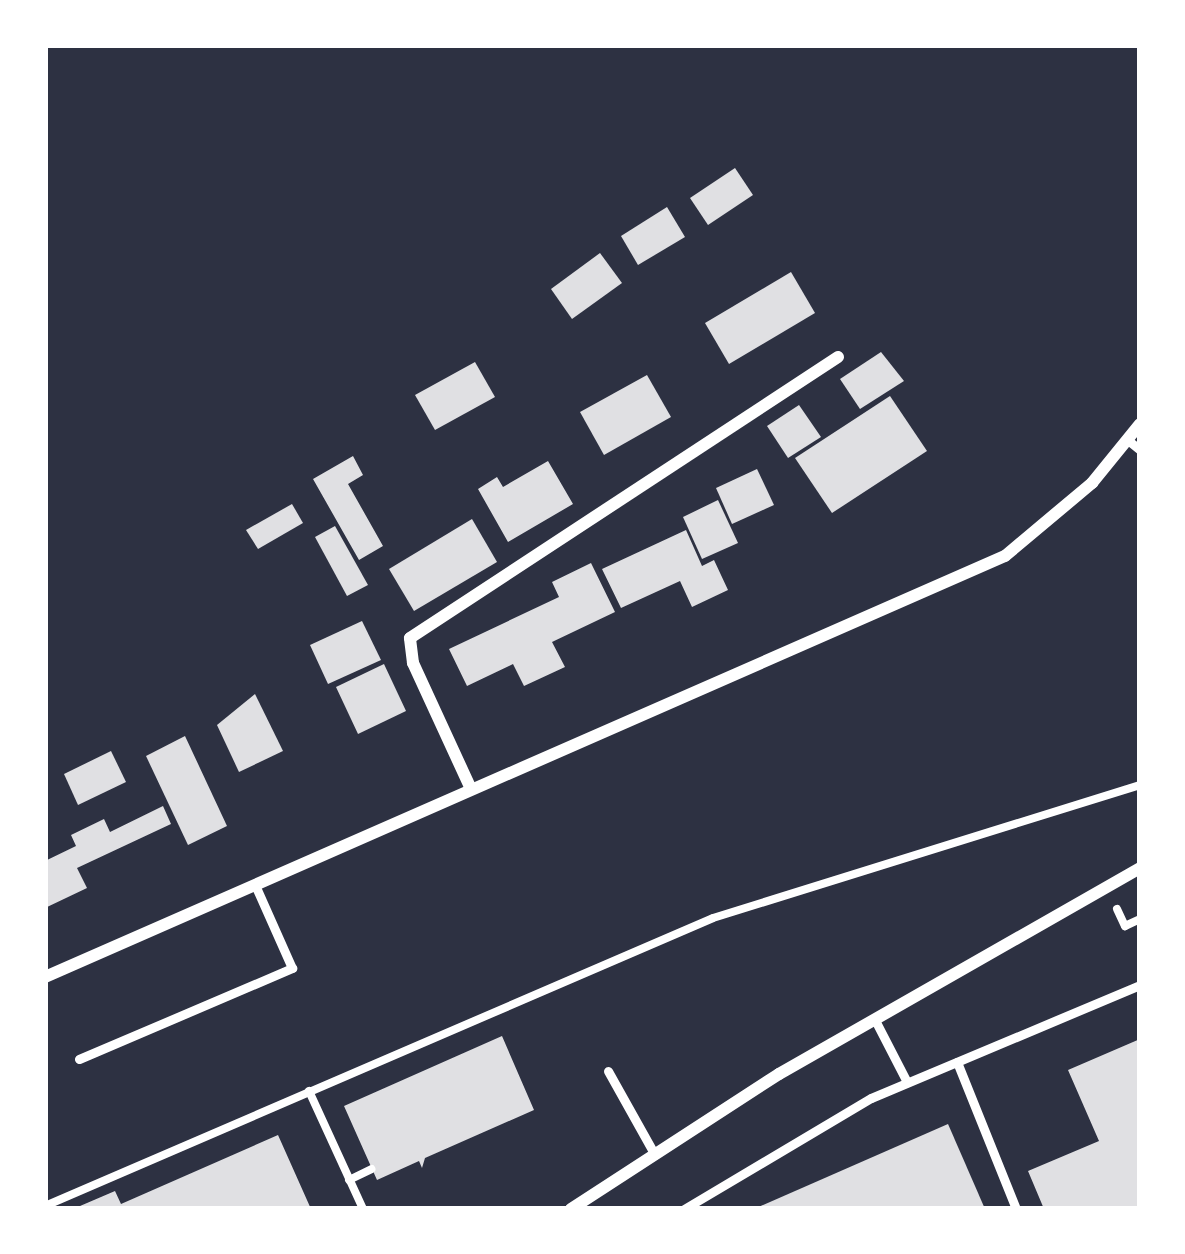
<!DOCTYPE html>
<style>
body{margin:0}
#map{position:relative;width:1185px;height:1254px;overflow:hidden;background:#2d3142;font-family:"PT Sans Narrow",sans-serif}
div>[style]{position:absolute}
.building>*{inset:0;background:#e0e0e3}
.path>*{height:8px;margin:-4px;padding:0 4px;transform-origin:4px;border-radius:4px;background:#fff}
.service>*{height:9px;margin:-4.5px;padding:0 4.5px;transform-origin:4.5px;border-radius:4.5px;background:#fff}
.minor>*{height:12px;margin:-6px;padding:0 6px;transform-origin:6px;border-radius:6px;background:#fff}
span{translate:-50% -50%;white-space:nowrap;text-align:center;line-height:1.15;-webkit-text-stroke:12px #fff;paint-order:stroke}
.frame{position:absolute;inset:0;border:48px solid #fff;pointer-events:none}
</style>
<div id="map">
<div class="building">
<i style="clip-path:polygon(735px 168px,753px 195px,708px 225px,690px 198px)"></i>
<i style="clip-path:polygon(667px 207px,685px 237px,638px 265px,621px 236px)"></i>
<i style="clip-path:polygon(600px 253px,622px 283px,572px 319px,551px 289px)"></i>
<i style="clip-path:polygon(791px 272px,815px 313px,729px 364px,705px 323px)"></i>
<i style="clip-path:polygon(881px 352px,904px 381px,860px 409px,840px 379px)"></i>
<i style="clip-path:polygon(475px 362px,495px 397px,435px 430px,415px 395px)"></i>
<i style="clip-path:polygon(647px 375px,671px 417px,604px 455px,580px 412px)"></i>
<i style="clip-path:polygon(890px 396px,927px 451px,832px 513px,795px 458px)"></i>
<i style="clip-path:polygon(799px 405px,821px 437px,788px 458px,767px 426px)"></i>
<i style="clip-path:polygon(353px 456px,363px 475px,348px 484px,383px 546px,359px 560px,313px 479px)"></i>
<i style="clip-path:polygon(548px 461px,573px 504px,508px 542px,478px 489px,497px 477px,503px 487px)"></i>
<i style="clip-path:polygon(757px 469px,774px 505px,732px 524px,716px 488px)"></i>
<i style="clip-path:polygon(718px 500px,738px 543px,702px 559px,683px 517px)"></i>
<i style="clip-path:polygon(292px 504px,303px 523px,258px 549px,246px 530px)"></i>
<i style="clip-path:polygon(472px 519px,497px 562px,414px 611px,389px 569px)"></i>
<i style="clip-path:polygon(335px 526px,368px 585px,347px 596px,315px 537px)"></i>
<i style="clip-path:polygon(686px 530px,702px 566px,714px 560px,728px 590px,692px 607px,680px 581px,621px 608px,602px 569px)"></i>
<i style="clip-path:polygon(591px 563px,615px 612px,552px 642px,565px 667px,524px 686px,513px 664px,467px 686px,449px 649px,559px 597px,552px 582px)"></i>
<i style="clip-path:polygon(362px 621px,381px 660px,328px 684px,310px 645px)"></i>
<i style="clip-path:polygon(384px 664px,406px 711px,358px 734px,336px 687px)"></i>
<i style="clip-path:polygon(255px 694px,283px 751px,239px 772px,217px 725px)"></i>
<i style="clip-path:polygon(185px 736px,227px 826px,188px 845px,146px 756px)"></i>
<i style="clip-path:polygon(111px 751px,126px 782px,78px 805px,64px 774px)"></i>
<i style="clip-path:polygon(163px 806px,171px 824px,77px 868px,87px 888px,45px 908px,45px 861px,76px 846px,71px 835px,104px 819px,110px 832px)"></i>
<i style="clip-path:polygon(502px 1036px,534px 1110px,425px 1158px,422px 1168px,419px 1161px,377px 1180px,344px 1106px)"></i>
<i style="clip-path:polygon(1140px 1039px,1140px 1209px,1044px 1209px,1028px 1171px,1099px 1141px,1068px 1070px)"></i>
<i style="clip-path:polygon(948px 1124px,985px 1209px,754px 1209px)"></i>
<i style="clip-path:polygon(278px 1135px,311px 1209px,73px 1209px,115px 1191px,121px 1204px)"></i>
</div>
<div class="path">
<i style="left:1117px;top:909px;width:19px;rotate:65deg"></i>
<i style="left:1125px;top:926px;width:17px;rotate:-25deg"></i>
<i style="left:309px;top:1091px;width:130px;rotate:65.4deg"></i>
<i style="left:349px;top:1180px;width:25px;rotate:-26deg"></i>
<i style="left:45px;top:1206px;width:727px;rotate:-23.32deg"></i>
<i style="left:713px;top:918px;width:447px;rotate:-17.3deg"></i>
</div>
<div class="service">
<i style="left:1129px;top:441px;width:14px;rotate:39deg"></i>
<i style="left:875px;top:1020px;width:70px;rotate:62.7deg"></i>
<i style="left:79px;top:1059px;width:232px;rotate:-23.1deg"></i>
<i style="left:292px;top:968px;width:91px;rotate:-114deg"></i>
<i style="left:957px;top:1062px;width:158px;rotate:68.1deg"></i>
<i style="left:608px;top:1071px;width:96px;rotate:60.8deg"></i>
<i style="left:684px;top:1209px;width:217px;rotate:-30.7deg"></i>
<i style="left:871px;top:1098px;width:292px;rotate:-22.8deg"></i>
</div>
<div class="minor">
<i style="left:471px;top:789px;width:139px;rotate:-114.7deg"></i>
<i style="left:413px;top:663px;width:25px;rotate:-97deg"></i>
<i style="left:410px;top:638px;width:512px;rotate:-33.29deg"></i>
<i style="left:45px;top:977px;width:1048px;rotate:-23.68deg"></i>
<i style="left:1005px;top:556px;width:114px;rotate:-40deg"></i>
<i style="left:1092px;top:483px;width:76px;rotate:-50.9deg"></i>
<i style="left:571px;top:1209px;width:248px;rotate:-33deg"></i>
<i style="left:779px;top:1074px;width:416px;rotate:-29.7deg"></i>
</div>
<div class="frame"></div>
</div>
